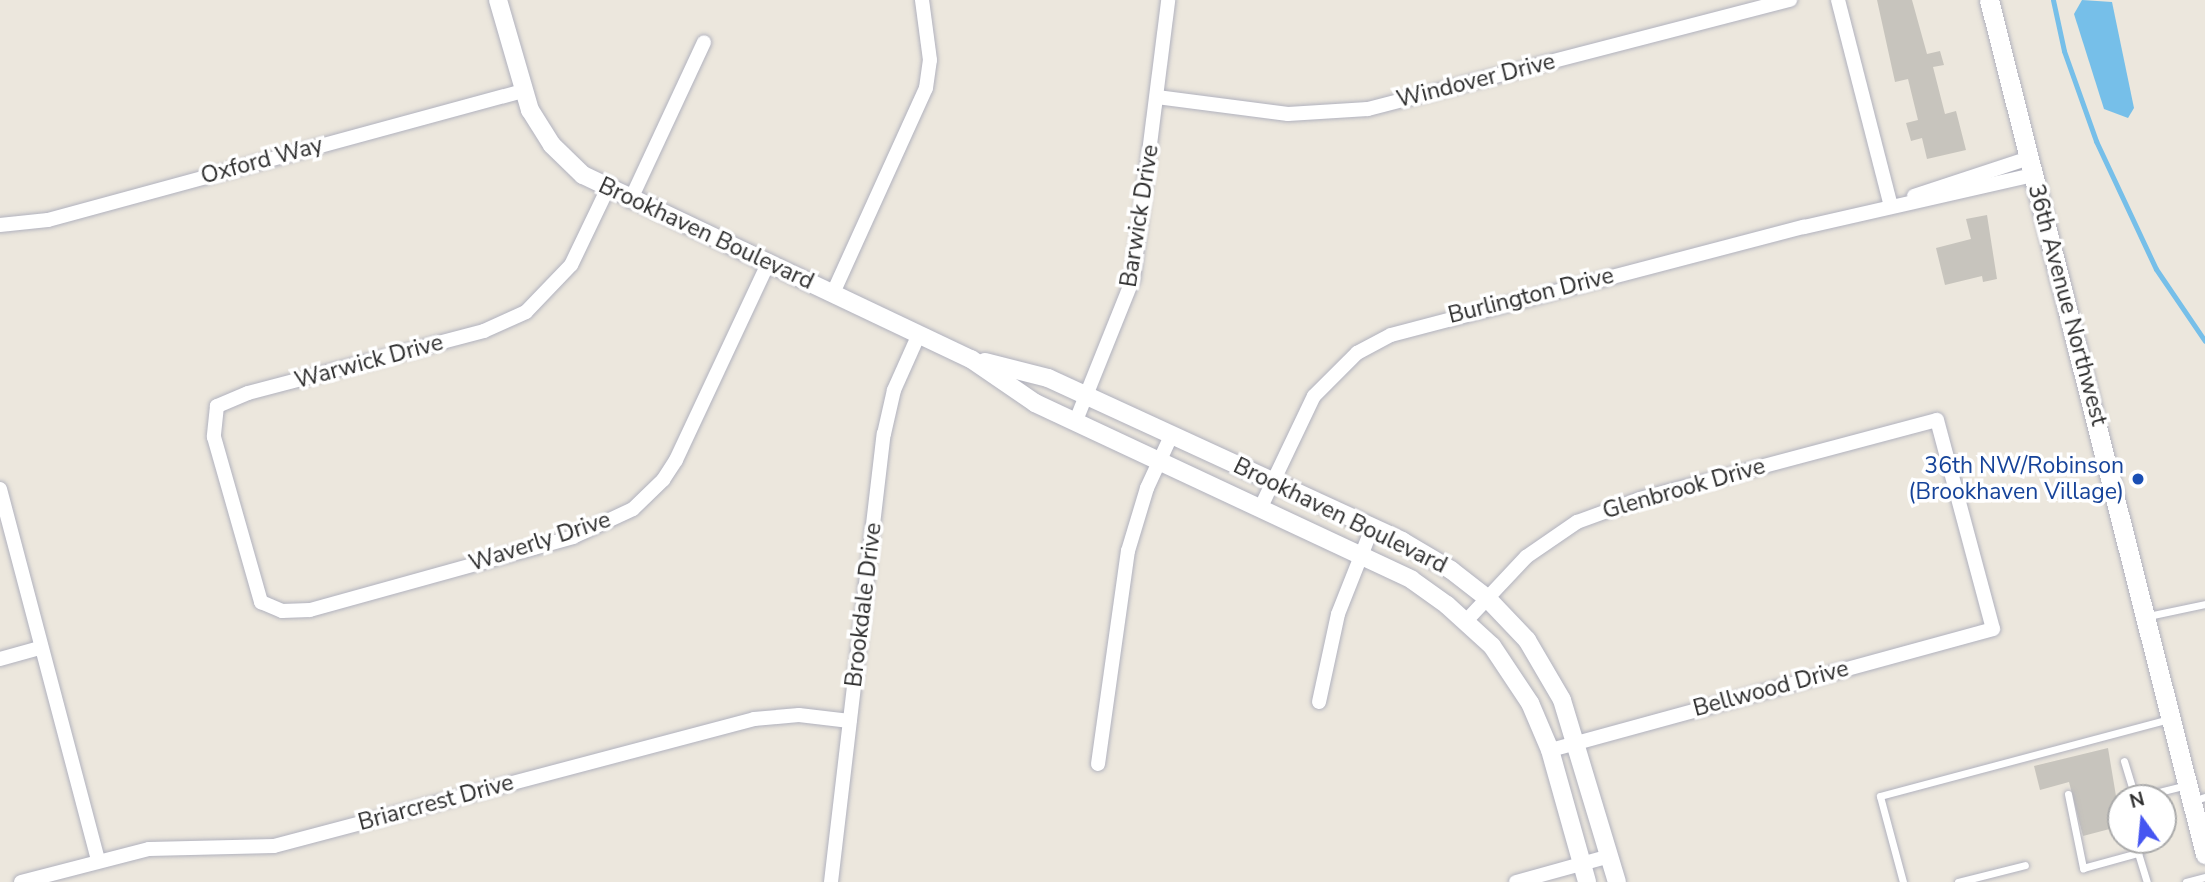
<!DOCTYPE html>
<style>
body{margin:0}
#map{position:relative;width:2205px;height:882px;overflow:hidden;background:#ece7dd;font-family:"Nunito Sans",sans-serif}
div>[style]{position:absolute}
.water>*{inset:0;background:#76bfe9}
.stream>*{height:5px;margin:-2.5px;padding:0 2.5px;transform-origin:2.5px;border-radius:2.5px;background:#76bfe9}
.building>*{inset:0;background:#c7c4bd}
.roads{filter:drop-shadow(0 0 2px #b1b2be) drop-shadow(0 0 2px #b1b2be)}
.service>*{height:7px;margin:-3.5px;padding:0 3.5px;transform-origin:3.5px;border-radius:3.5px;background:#fff}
.minor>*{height:14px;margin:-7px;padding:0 7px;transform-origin:7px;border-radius:7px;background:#fff}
.tertiary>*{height:18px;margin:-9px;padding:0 9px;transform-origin:9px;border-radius:9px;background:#fff}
.secondary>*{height:19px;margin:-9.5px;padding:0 9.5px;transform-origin:9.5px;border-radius:9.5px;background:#fff}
.dots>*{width:19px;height:19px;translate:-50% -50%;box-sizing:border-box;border:4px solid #fff;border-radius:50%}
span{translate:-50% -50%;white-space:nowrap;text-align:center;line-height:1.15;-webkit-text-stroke:7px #fff;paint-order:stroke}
.street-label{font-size:23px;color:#2b2b2b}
.transit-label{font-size:23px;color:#164399}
.right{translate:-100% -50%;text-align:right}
.north{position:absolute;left:2107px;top:784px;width:70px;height:70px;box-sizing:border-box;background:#fff;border:2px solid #aaa;border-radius:50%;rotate:345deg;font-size:19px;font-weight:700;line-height:28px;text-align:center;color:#2b2b2b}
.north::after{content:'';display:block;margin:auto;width:24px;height:32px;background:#4555f1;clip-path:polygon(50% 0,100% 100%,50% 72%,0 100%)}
</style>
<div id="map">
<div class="water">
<i style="clip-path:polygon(2082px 0,2112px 2px,2134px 108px,2128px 118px,2104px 109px,2074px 14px)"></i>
</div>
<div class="stream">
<i style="left:2053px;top:0;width:52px;rotate:77.8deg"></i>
<i style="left:2064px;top:51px;width:96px;rotate:70.4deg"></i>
<i style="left:2096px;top:141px;width:141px;rotate:64.9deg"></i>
<i style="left:2156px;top:269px;width:87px;rotate:55.8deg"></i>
</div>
<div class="building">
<i style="clip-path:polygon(1877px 0,1912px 0,1927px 54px,1940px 51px,1944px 65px,1933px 67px,1945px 114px,1956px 111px,1966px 150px,1927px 159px,1922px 138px,1911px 141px,1906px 123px,1918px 120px,1908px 79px,1895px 82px)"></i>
<i style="clip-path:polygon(1987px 215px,1997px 279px,1983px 282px,1982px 276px,1945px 285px,1936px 248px,1971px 239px,1966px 219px)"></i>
<i style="clip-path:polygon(2108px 748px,2121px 826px,2083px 836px,2069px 782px,2040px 790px,2034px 766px)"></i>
</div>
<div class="roads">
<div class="service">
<i style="left:2148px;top:616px;width:58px;rotate:-11.9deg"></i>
<i style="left:2124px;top:761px;width:37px;rotate:73deg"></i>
<i style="left:2068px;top:794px;width:76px;rotate:78.5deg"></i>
<i style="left:2083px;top:868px;width:57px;rotate:-15.3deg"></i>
<i style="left:2138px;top:853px;width:30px;rotate:73deg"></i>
<i style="left:2135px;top:798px;width:54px;rotate:-14deg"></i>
<i style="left:2192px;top:801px;width:14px;rotate:-17deg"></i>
<i style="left:2138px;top:853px;width:16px;rotate:-52deg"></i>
<i style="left:1903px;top:882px;width:89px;rotate:-105deg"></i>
<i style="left:1880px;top:796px;width:300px;rotate:-14.9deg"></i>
<i style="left:1958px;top:882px;width:69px;rotate:-14.2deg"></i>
<i style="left:2186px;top:882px;width:20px;rotate:-15deg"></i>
</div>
<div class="minor">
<i style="left:1838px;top:0;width:213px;rotate:75.6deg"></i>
<i style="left:1157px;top:97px;width:132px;rotate:7.4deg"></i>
<i style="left:1288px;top:114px;width:80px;rotate:-3.6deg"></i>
<i style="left:1368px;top:109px;width:436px;rotate:-14.5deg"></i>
<i style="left:607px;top:190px;width:83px;rotate:115.6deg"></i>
<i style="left:571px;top:265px;width:65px;rotate:133.8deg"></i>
<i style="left:526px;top:312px;width:46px;rotate:155.7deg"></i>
<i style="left:484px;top:331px;width:244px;rotate:165.3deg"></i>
<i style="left:248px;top:393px;width:34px;rotate:157deg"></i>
<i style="left:217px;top:406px;width:31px;rotate:96deg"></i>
<i style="left:214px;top:437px;width:172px;rotate:74.1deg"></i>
<i style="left:261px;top:602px;width:23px;rotate:23deg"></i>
<i style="left:282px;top:611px;width:28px;rotate:-2deg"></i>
<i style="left:310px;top:610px;width:273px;rotate:-15.5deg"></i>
<i style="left:573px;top:537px;width:66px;rotate:-25deg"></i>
<i style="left:633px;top:509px;width:42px;rotate:-44deg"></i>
<i style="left:663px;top:480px;width:24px;rotate:-57deg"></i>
<i style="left:676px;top:460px;width:217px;rotate:-64.9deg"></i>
<i style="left:1914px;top:196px;width:121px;rotate:-18.3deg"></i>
<i style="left:630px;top:201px;width:175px;rotate:-65deg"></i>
<i style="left:0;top:225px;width:48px;rotate:-5.9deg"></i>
<i style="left:48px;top:220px;width:493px;rotate:-15.2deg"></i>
<i style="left:833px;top:293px;width:225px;rotate:-65.6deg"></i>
<i style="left:926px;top:88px;width:28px;rotate:-82deg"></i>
<i style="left:930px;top:60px;width:61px;rotate:-97.6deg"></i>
<i style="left:1075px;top:423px;width:155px;rotate:-68.1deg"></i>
<i style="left:1133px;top:279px;width:281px;rotate:-82.8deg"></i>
<i style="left:0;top:489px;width:385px;rotate:75.2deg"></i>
<i style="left:1260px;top:509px;width:125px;rotate:-64.5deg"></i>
<i style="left:1314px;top:396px;width:61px;rotate:-45deg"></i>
<i style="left:1357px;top:353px;width:38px;rotate:-28deg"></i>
<i style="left:1391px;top:335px;width:427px;rotate:-14.7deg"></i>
<i style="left:1804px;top:227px;width:235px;rotate:-12.8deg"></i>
<i style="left:1466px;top:621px;width:88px;rotate:-46.8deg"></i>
<i style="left:1526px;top:557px;width:62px;rotate:-34.5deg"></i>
<i style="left:1577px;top:522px;width:67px;rotate:-20.1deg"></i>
<i style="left:1640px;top:499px;width:307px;rotate:-14.9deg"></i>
<i style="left:1937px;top:420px;width:216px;rotate:75deg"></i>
<i style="left:1993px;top:629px;width:459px;rotate:164.7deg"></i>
<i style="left:0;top:659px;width:41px;rotate:-15.4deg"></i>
<i style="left:1319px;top:702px;width:90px;rotate:-77.8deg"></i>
<i style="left:1338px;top:614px;width:92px;rotate:-68.4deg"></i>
<i style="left:1098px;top:764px;width:215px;rotate:-82deg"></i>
<i style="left:1128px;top:551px;width:66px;rotate:-73.2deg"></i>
<i style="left:1147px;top:488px;width:57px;rotate:-65.2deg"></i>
<i style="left:21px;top:882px;width:132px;rotate:-14.5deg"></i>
<i style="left:149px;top:849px;width:125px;rotate:-1.4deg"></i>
<i style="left:274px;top:846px;width:497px;rotate:-14.8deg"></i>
<i style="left:754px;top:719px;width:45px;rotate:-5.1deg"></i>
<i style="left:799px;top:715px;width:51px;rotate:6.7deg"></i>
<i style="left:831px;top:882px;width:451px;rotate:-83.3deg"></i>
<i style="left:884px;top:434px;width:45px;rotate:-77.2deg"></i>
<i style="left:894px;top:390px;width:61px;rotate:-65.9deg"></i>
<i style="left:1516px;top:882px;width:98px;rotate:-15.5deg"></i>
</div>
<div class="tertiary">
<i style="left:498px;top:0;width:115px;rotate:73.8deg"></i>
<i style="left:530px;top:110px;width:41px;rotate:57.8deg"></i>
<i style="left:552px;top:145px;width:43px;rotate:44.1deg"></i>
<i style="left:583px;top:175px;width:429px;rotate:25.4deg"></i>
<i style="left:971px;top:359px;width:78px;rotate:34.5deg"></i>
<i style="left:1035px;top:403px;width:416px;rotate:25.1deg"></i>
<i style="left:1412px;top:580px;width:43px;rotate:35.5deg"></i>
<i style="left:1447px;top:605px;width:61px;rotate:42.3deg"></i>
<i style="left:1492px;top:646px;width:69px;rotate:56.3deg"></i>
<i style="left:1530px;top:703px;width:51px;rotate:66.9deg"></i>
<i style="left:1550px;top:750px;width:137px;rotate:74.3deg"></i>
<i style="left:985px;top:362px;width:65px;rotate:14.3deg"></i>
<i style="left:1048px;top:378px;width:390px;rotate:24.7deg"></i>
<i style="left:1402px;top:541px;width:57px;rotate:30.6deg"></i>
<i style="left:1451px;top:570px;width:46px;rotate:37.9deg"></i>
<i style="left:1487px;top:598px;width:58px;rotate:46.4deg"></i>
<i style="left:1527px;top:640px;width:69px;rotate:59.7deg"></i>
<i style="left:1562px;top:700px;width:190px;rotate:73.2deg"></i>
</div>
<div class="secondary">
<i style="left:1989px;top:0;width:881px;rotate:75.81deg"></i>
</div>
</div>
<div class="dots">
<i style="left:2138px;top:479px;background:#1a4fb4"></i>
</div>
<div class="street-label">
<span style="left:1476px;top:81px;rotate:-14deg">Windover Drive</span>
<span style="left:262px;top:161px;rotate:-15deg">Oxford Way</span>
<span style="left:1140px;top:216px;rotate:-81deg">Barwick Drive</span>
<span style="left:706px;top:234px;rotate:25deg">Brookhaven Boulevard</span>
<span style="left:1531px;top:296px;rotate:-14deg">Burlington Drive</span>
<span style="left:2067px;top:305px;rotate:75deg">36th Avenue Northwest</span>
<span style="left:369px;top:362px;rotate:-15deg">Warwick Drive</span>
<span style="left:1684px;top:489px;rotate:-16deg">Glenbrook Drive</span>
<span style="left:1340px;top:516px;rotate:26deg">Brookhaven Boulevard</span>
<span style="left:540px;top:542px;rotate:-18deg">Waverly Drive</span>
<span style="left:864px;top:605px;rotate:-83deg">Brookdale Drive</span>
<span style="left:1771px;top:689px;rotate:-15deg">Bellwood Drive</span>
<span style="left:436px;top:803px;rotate:-15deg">Briarcrest Drive</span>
</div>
<div class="transit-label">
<span class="right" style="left:2124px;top:479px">36th NW/Robinson<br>(Brookhaven Village)</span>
</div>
<div class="north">N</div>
</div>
